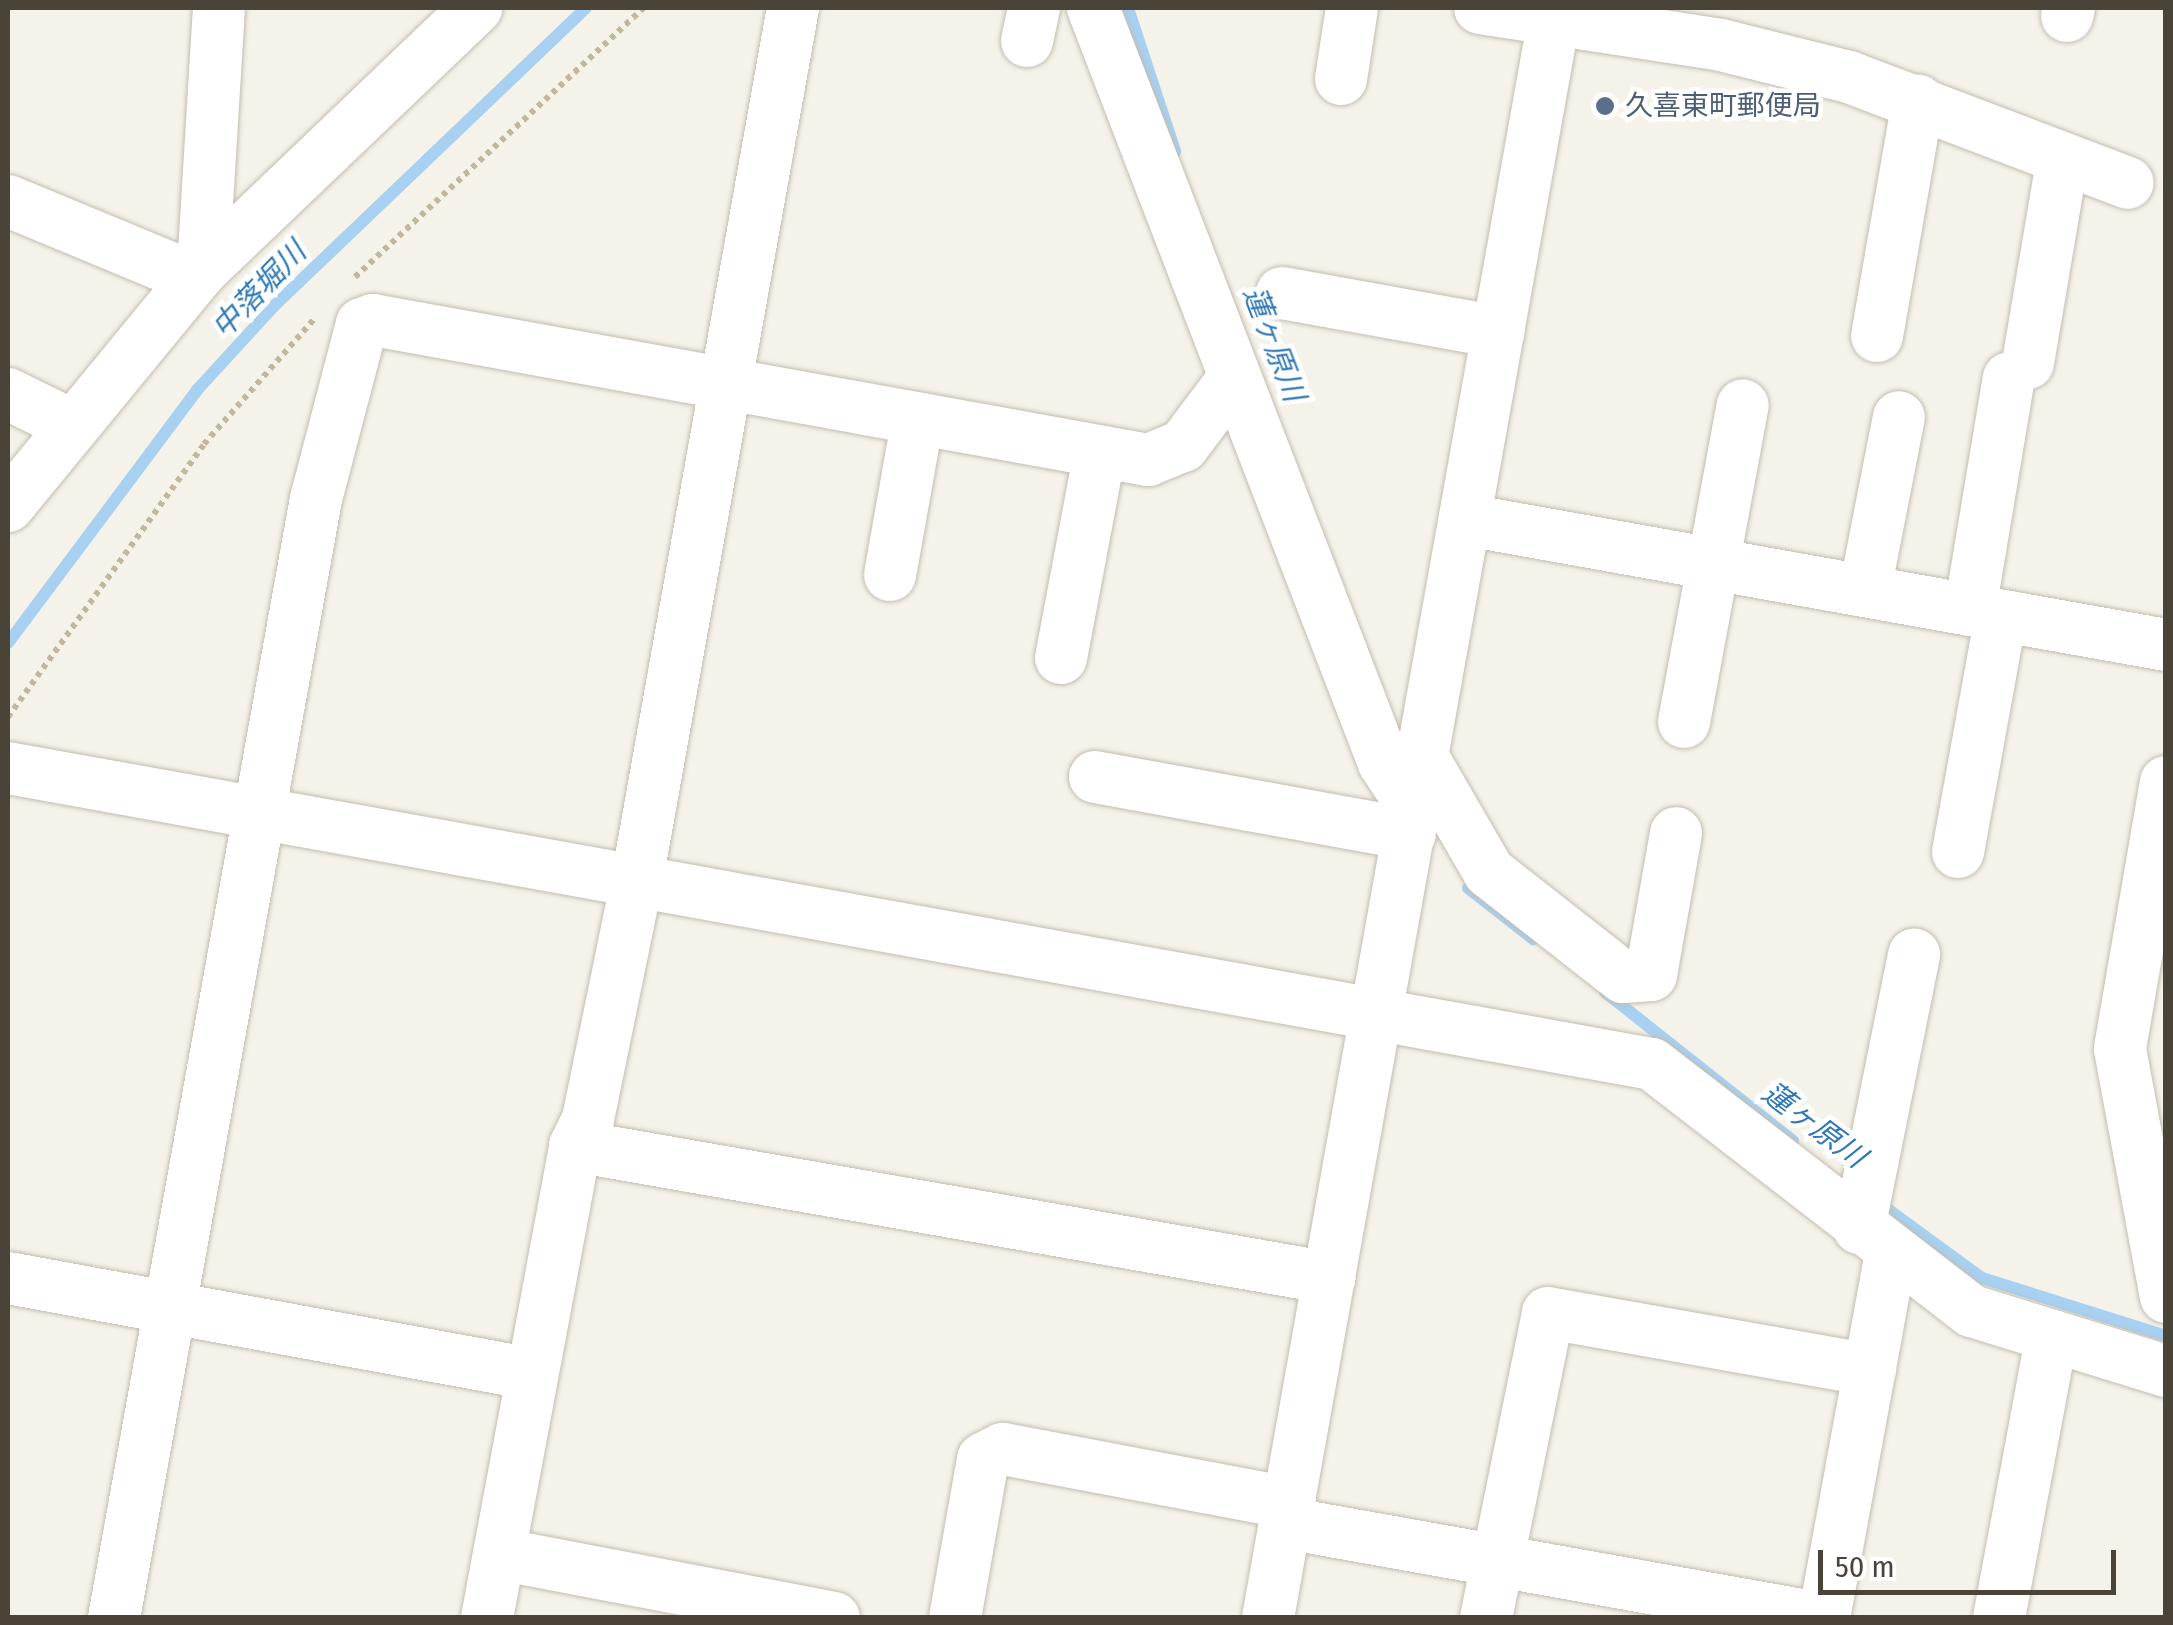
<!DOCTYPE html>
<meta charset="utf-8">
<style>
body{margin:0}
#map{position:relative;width:2173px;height:1625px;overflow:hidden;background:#f5f2ea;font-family:"Fira Sans Condensed","Noto Sans JP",sans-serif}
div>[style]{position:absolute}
.stream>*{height:12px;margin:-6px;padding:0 6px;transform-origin:6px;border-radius:6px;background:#a7d0f1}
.path>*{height:6px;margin-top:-3px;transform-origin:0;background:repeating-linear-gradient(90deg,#c2b69d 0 5px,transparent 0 10px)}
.roads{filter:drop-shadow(0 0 2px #c3bdaf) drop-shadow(0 0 2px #c3bdaf)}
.minor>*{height:52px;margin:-26px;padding:0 26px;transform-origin:26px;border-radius:26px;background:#fff}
.dots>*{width:28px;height:28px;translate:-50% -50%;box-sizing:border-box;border:5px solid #fff;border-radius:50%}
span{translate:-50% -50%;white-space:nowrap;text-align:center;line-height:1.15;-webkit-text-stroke:9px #fff;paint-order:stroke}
.service-label{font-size:28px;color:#4e5e75}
.left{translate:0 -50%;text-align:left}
.water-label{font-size:30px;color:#3079b5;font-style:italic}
.frame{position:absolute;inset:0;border:10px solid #494338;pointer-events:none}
.scale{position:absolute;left:1818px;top:1550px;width:298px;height:45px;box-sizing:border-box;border:5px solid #494338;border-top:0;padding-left:12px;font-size:30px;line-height:35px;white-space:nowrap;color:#494338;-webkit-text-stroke:8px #fff;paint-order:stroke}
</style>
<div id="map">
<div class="stream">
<i style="left:1128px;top:8px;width:151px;rotate:71.8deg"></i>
<i style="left:8px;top:643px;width:316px;rotate:-53.2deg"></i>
<i style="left:197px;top:390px;width:114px;rotate:-47.5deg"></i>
<i style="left:274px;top:306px;width:431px;rotate:-43.7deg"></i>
<i style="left:1468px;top:888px;width:83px;rotate:38.1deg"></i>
<i style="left:1605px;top:992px;width:240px;rotate:38.4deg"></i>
<i style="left:1878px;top:1202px;width:129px;rotate:36.2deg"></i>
<i style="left:1982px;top:1278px;width:193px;rotate:17.5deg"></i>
</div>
<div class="path">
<i style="left:355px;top:277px;width:394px;rotate:-43deg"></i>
<i style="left:8px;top:717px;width:336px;rotate:-54.3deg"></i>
<i style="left:204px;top:444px;width:168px;rotate:-48.6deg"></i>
</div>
<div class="roads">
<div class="minor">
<i style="left:1093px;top:8px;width:809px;rotate:68.92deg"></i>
<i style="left:1384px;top:763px;width:56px;rotate:56.6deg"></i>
<i style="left:1480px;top:8px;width:244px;rotate:8.7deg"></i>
<i style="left:1721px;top:45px;width:132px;rotate:14deg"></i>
<i style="left:1849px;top:77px;width:298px;rotate:20.8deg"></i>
<i style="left:2067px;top:16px;width:8px;rotate:-76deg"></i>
<i style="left:1027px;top:41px;width:34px;rotate:-78deg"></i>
<i style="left:1341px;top:79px;width:72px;rotate:-81.2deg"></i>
<i style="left:8px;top:201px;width:201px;rotate:22.5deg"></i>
<i style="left:203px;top:269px;width:261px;rotate:-86.5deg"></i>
<i style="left:1282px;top:293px;width:220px;rotate:10.2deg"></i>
<i style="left:1877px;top:336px;width:239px;rotate:-80.1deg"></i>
<i style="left:2028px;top:363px;width:204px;rotate:-80.4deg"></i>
<i style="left:8px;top:394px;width:72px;rotate:26.2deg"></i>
<i style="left:8px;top:506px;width:307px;rotate:-50.6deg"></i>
<i style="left:203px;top:269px;width:378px;rotate:-43.7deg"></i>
<i style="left:1467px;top:520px;width:710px;rotate:10.14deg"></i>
<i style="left:890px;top:575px;width:159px;rotate:-79.9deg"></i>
<i style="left:1865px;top:590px;width:176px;rotate:-78.9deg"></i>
<i style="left:1970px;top:610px;width:235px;rotate:-80.5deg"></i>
<i style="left:1061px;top:658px;width:210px;rotate:-79.3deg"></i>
<i style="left:1684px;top:722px;width:322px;rotate:-79.5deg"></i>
<i style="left:1423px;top:758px;width:132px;rotate:59.9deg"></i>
<i style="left:1489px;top:872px;width:170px;rotate:38.1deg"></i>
<i style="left:1623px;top:977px;width:28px;rotate:-4deg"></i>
<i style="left:1651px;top:975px;width:144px;rotate:-80deg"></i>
<i style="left:8px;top:768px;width:1670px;rotate:10.21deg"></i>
<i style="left:1652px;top:1064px;width:404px;rotate:37.7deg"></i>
<i style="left:1972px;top:1311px;width:203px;rotate:17.2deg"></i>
<i style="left:1095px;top:777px;width:320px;rotate:10.3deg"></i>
<i style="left:2166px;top:782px;width:271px;rotate:99.8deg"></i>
<i style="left:2120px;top:1049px;width:252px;rotate:79.5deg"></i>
<i style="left:1958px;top:852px;width:240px;rotate:-79.7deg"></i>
<i style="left:575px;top:1146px;width:766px;rotate:9.92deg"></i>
<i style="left:1859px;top:1228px;width:279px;rotate:-78.6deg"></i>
<i style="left:8px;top:1278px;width:533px;rotate:10.38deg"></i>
<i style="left:1286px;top:1523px;width:540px;rotate:10.12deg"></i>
<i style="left:499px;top:1554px;width:341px;rotate:10.8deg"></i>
<i style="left:114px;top:1618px;width:1137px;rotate:-79.77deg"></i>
<i style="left:316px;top:499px;width:181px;rotate:-75.3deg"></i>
<i style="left:362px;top:324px;width:12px;rotate:-20deg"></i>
<i style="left:373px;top:320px;width:788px;rotate:10.24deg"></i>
<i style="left:1148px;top:460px;width:38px;rotate:-22deg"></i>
<i style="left:1183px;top:446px;width:85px;rotate:-53.1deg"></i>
<i style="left:487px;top:1618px;width:480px;rotate:-79.4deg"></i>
<i style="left:575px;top:1146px;width:30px;rotate:-64deg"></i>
<i style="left:588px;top:1119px;width:244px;rotate:-78.4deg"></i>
<i style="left:637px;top:880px;width:886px;rotate:-79.86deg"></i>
<i style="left:955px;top:1618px;width:161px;rotate:-80deg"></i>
<i style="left:983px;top:1459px;width:22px;rotate:-27deg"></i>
<i style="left:1003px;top:1449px;width:292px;rotate:10.7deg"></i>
<i style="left:1268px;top:1618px;width:1636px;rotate:-79.86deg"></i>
<i style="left:1486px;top:1618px;width:311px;rotate:-78.5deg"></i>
<i style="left:1548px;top:1313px;width:327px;rotate:10deg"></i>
<i style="left:1824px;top:1618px;width:372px;rotate:-79.6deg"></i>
<i style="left:1999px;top:1618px;width:287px;rotate:-79.4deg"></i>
</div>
</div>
<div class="dots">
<i style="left:1605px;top:106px;background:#5c6f8a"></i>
</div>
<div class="service-label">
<span class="left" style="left:1625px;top:106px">久喜東町郵便局</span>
</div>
<div class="water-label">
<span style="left:259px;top:290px;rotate:-46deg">中落堀川</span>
<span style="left:1274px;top:344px;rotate:69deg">蓮ヶ原川</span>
<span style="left:1814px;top:1125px;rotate:37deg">蓮ヶ原川</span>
</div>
<div class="frame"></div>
<div class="scale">50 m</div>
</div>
